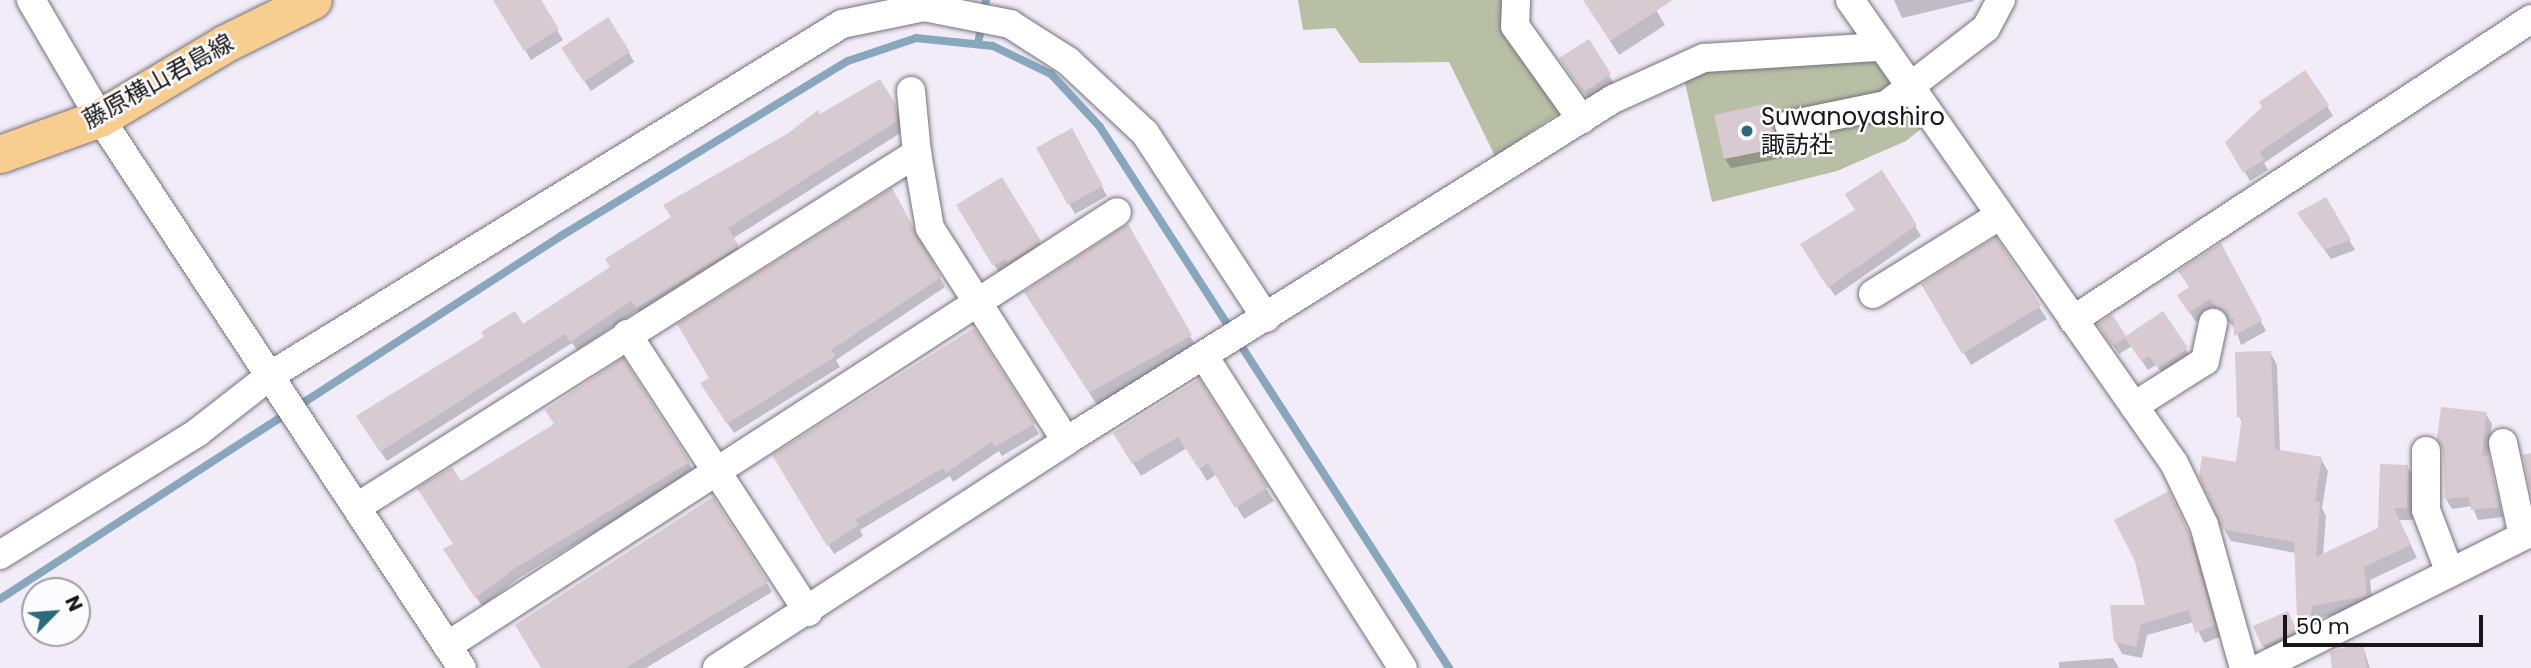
<!DOCTYPE html>
<meta charset="utf-8">
<style>
body{margin:0}
#map{position:relative;width:2531px;height:668px;overflow:hidden;background:#f1ecf7;font-family:Poppins,"Noto Sans JP",sans-serif}
div>[style]{position:absolute}
.green>*{inset:0;background:#b8bfa5}
.shadow>*{inset:0;background:#0003}
.stream>*{height:8px;margin:-4px;padding:0 4px;transform-origin:4px;border-radius:4px;background:#88a6bc}
.building>*{inset:0;background:#d7cad0}
.roads{filter:drop-shadow(0 0 2px #76717b) drop-shadow(0 0 2px #76717b)}
.minor>*{height:28px;margin:-14px;padding:0 14px;transform-origin:14px;border-radius:14px;background:#fff}
.major>*{height:37px;margin:-18.5px;padding:0 18.5px;transform-origin:18.5px;border-radius:18.5px;background:#f7ce8f}
.dots>*{width:19px;height:19px;translate:-50% -50%;box-sizing:border-box;border:4px solid #fcfbfd;border-radius:50%}
span{translate:-50% -50%;white-space:nowrap;text-align:center;line-height:1.15;-webkit-text-stroke:5px #fcfbfd;paint-order:stroke}
.street-label{font-size:24px;color:#171619}
.poi-label{font-size:24px;color:#171619}
.left{translate:0 -50%;text-align:left}
.north{position:absolute;left:21px;top:577px;width:70px;height:70px;box-sizing:border-box;background:#fcfbfd;border:2px solid #a09fa2;border-radius:50%;rotate:65deg;font-size:19px;font-weight:700;line-height:28px;text-align:center;color:#171619}
.north::after{content:'';display:block;margin:auto;width:24px;height:32px;background:#296a7e;clip-path:polygon(50% 0,100% 100%,50% 72%,0 100%)}
.scale{position:absolute;left:2283px;top:615px;width:200px;height:32px;box-sizing:border-box;border:4px solid #171619;border-top:0;padding-left:9px;font-size:21px;line-height:24px;white-space:nowrap;color:#171619;-webkit-text-stroke:5px #fcfbfd;paint-order:stroke}
</style>
<div id="map">
<div class="green">
<i style="clip-path:polygon(1298px 0,1508px 0,1565px 109px,1495px 156px,1449px 62px,1360px 63px,1335px 28px,1303px 30px)"></i>
<i style="clip-path:polygon(1879px 52px,1927px 124px,1906px 141px,1837px 171px,1712px 202px,1683px 74px)"></i>
</div>
<div class="shadow">
<i style="clip-path:polygon(495px 0,539px 0,563px 40px,531px 60px)"></i>
<i style="clip-path:polygon(1584px 0,1650px 0,1665px 25px,1619px 55px)"></i>
<i style="clip-path:polygon(1894px 0,1974px 0,1974px 1px,1902px 18px)"></i>
<i style="clip-path:polygon(1588px 42px,1615px 85px,1590px 101px,1567px 68px)"></i>
<i style="clip-path:polygon(629px 53px,634px 62px,591px 91px,569px 58px)"></i>
<i style="clip-path:polygon(879px 81px,900px 117px,902px 132px,732px 239px,743px 256px,643px 317px,638px 310px,577px 350px,572px 343px,387px 461px,364px 427px,612px 267px,673px 218px,819px 116px)"></i>
<i style="clip-path:polygon(1769px 105px,1783px 158px,1731px 168px,1725px 159px)"></i>
<i style="clip-path:polygon(2327px 106px,2333px 116px,2264px 163px,2268px 170px,2250px 181px,2227px 142px)"></i>
<i style="clip-path:polygon(1072px 131px,1107px 196px,1075px 214px,1039px 149px)"></i>
<i style="clip-path:polygon(1001px 179px,1048px 257px,1003px 279px,958px 205px)"></i>
<i style="clip-path:polygon(891px 191px,945px 287px,836px 360px,840px 367px,734px 433px,708px 394px,711px 378px)"></i>
<i style="clip-path:polygon(2325px 199px,2355px 250px,2331px 259px,2299px 214px)"></i>
<i style="clip-path:polygon(1128px 226px,1197px 348px,1097px 405px,1034px 305px)"></i>
<i style="clip-path:polygon(1915px 226px,1921px 236px,1835px 296px,1808px 254px)"></i>
<i style="clip-path:polygon(1995px 240px,2047px 319px,1971px 365px,1923px 285px)"></i>
<i style="clip-path:polygon(2220px 245px,2266px 331px,2241px 345px,2236px 330px,2217px 308px,2196px 322px,2185px 305px,2191px 288px)"></i>
<i style="clip-path:polygon(2163px 313px,2192px 359px,2165px 377px,2156px 365px,2148px 370px,2132px 346px,2119px 354px,2105px 334px,2111px 317px,2125px 338px)"></i>
<i style="clip-path:polygon(2270px 352px,2277px 365px,2280px 452px,2321px 459px,2328px 471px,2322px 508px,2326px 516px,2323px 556px,2380px 529px,2407px 466px,2414px 479px,2413px 520px,2399px 520px,2417px 558px,2370px 580px,2373px 608px,2318px 618px,2317px 630px,2305px 630px,2298px 618px,2296px 553px,2231px 541px,2224px 529px,2243px 424px,2239px 416px)"></i>
<i style="clip-path:polygon(1198px 381px,1274px 501px,1244px 519px,1217px 474px,1207px 481px,1187px 448px,1141px 476px,1115px 434px)"></i>
<i style="clip-path:polygon(2486px 414px,2492px 424px,2488px 458px,2503px 517px,2478px 520px,2472px 506px,2452px 509px,2446px 499px)"></i>
<i style="clip-path:polygon(1033px 424px,1039px 434px,1002px 456px,999px 451px,953px 482px,950px 476px,860px 530px,863px 536px,834px 554px,775px 456px)"></i>
<i style="clip-path:polygon(556px 425px,689px 463px,694px 472px,519px 578px,482px 606px,451px 560px,461px 484px)"></i>
<i style="clip-path:polygon(2175px 504px,2194px 544px,2220px 637px,2204px 643px,2194px 622px,2147px 635px,2142px 658px,2122px 654px,2116px 642px,2147px 607px)"></i>
<i style="clip-path:polygon(767px 583px,772px 592px,646px 668px,542px 668px)"></i>
<i style="clip-path:polygon(2292px 623px,2301px 641px,2269px 655px,2263px 645px)"></i>
<i style="clip-path:polygon(2362px 644px,2370px 668px,2334px 668px)"></i>
<i style="clip-path:polygon(2113px 658px,2119px 668px,2059px 668px,2059px 662px)"></i>
</div>
<div class="stream">
<i style="left:978px;top:44px;width:45px;rotate:-79.7deg"></i>
<i style="left:0;top:599px;width:668px;rotate:-32.91deg"></i>
<i style="left:561px;top:236px;width:336px;rotate:-31.4deg"></i>
<i style="left:848px;top:61px;width:72px;rotate:-18.7deg"></i>
<i style="left:916px;top:38px;width:77px;rotate:5.9deg"></i>
<i style="left:993px;top:46px;width:64px;rotate:25.8deg"></i>
<i style="left:1051px;top:74px;width:72px;rotate:47.2deg"></i>
<i style="left:1100px;top:127px;width:644px;rotate:57.17deg"></i>
</div>
<div class="building">
<i style="clip-path:polygon(493px 0,541px 0,559px 29px,524px 51px)"></i>
<i style="clip-path:polygon(1583px 0,1673px 0,1610px 41px)"></i>
<i style="clip-path:polygon(608px 17px,630px 52px,584px 82px,561px 48px)"></i>
<i style="clip-path:polygon(1589px 39px,1611px 74px,1583px 93px,1559px 58px)"></i>
<i style="clip-path:polygon(2305px 70px,2329px 105px,2260px 152px,2264px 160px,2243px 173px,2225px 142px,2262px 107px,2259px 102px)"></i>
<i style="clip-path:polygon(880px 79px,896px 105px,897px 121px,728px 228px,739px 246px,636px 308px,631px 301px,570px 342px,565px 334px,380px 452px,356px 416px,484px 337px,481px 332px,515px 311px,523px 324px,610px 267px,605px 259px,671px 217px,663px 205px,787px 134px,818px 110px,820px 114px)"></i>
<i style="clip-path:polygon(1769px 103px,1779px 148px,1724px 159px,1714px 115px)"></i>
<i style="clip-path:polygon(1072px 128px,1103px 186px,1068px 205px,1036px 148px)"></i>
<i style="clip-path:polygon(1882px 170px,1917px 225px,1828px 288px,1800px 244px,1855px 210px,1845px 194px)"></i>
<i style="clip-path:polygon(1002px 177px,1041px 241px,1007px 263px,1005px 259px,993px 266px,956px 205px)"></i>
<i style="clip-path:polygon(892px 188px,941px 277px,831px 350px,836px 356px,727px 424px,700px 383px,709px 378px,677px 324px)"></i>
<i style="clip-path:polygon(2326px 197px,2351px 240px,2324px 250px,2297px 213px)"></i>
<i style="clip-path:polygon(1128px 224px,1192px 335px,1089px 393px,1024px 292px)"></i>
<i style="clip-path:polygon(1996px 237px,2041px 306px,1962px 354px,1921px 284px)"></i>
<i style="clip-path:polygon(2221px 243px,2262px 320px,2234px 336px,2234px 318px,2229px 321px,2210px 299px,2189px 313px,2177px 295px,2189px 287px,2178px 271px)"></i>
<i style="clip-path:polygon(2163px 311px,2188px 348px,2158px 368px,2149px 356px,2141px 361px,2125px 338px,2112px 346px,2097px 324px,2112px 314px,2126px 336px)"></i>
<i style="clip-path:polygon(974px 328px,1035px 423px,995px 447px,992px 442px,946px 473px,943px 468px,855px 520px,859px 525px,827px 546px,772px 455px)"></i>
<i style="clip-path:polygon(2271px 351px,2275px 449px,2322px 457px,2315px 501px,2320px 502px,2316px 557px,2378px 528px,2380px 464px,2408px 465px,2407px 508px,2394px 508px,2411px 545px,2364px 567px,2367px 596px,2312px 606px,2311px 619px,2297px 618px,2294px 542px,2222px 529px,2199px 476px,2202px 456px,2236px 462px,2242px 417px,2237px 417px,2235px 352px)"></i>
<i style="clip-path:polygon(623px 358px,690px 462px,514px 569px,475px 598px,443px 549px,453px 544px,417px 488px,452px 467px,461px 481px,554px 424px,545px 410px)"></i>
<i style="clip-path:polygon(1199px 379px,1268px 487px,1235px 508px,1208px 463px,1199px 469px,1178px 437px,1132px 464px,1113px 433px)"></i>
<i style="clip-path:polygon(2441px 407px,2487px 412px,2482px 456px,2489px 455px,2499px 507px,2471px 510px,2469px 497px,2445px 499px,2443px 451px,2437px 439px)"></i>
<i style="clip-path:polygon(2531px 453px,2531px 490px,2530px 490px,2523px 455px)"></i>
<i style="clip-path:polygon(2169px 491px,2188px 531px,2215px 625px,2195px 633px,2189px 610px,2141px 624px,2136px 647px,2114px 642px,2110px 605px,2145px 605px,2135px 561px,2114px 520px)"></i>
<i style="clip-path:polygon(713px 497px,768px 582px,625px 668px,541px 668px,515px 625px)"></i>
<i style="clip-path:polygon(2288px 611px,2297px 631px,2262px 646px,2253px 626px)"></i>
<i style="clip-path:polygon(2363px 642px,2367px 668px,2332px 668px,2330px 652px)"></i>
</div>
<div class="roads">
<div class="minor">
<i style="left:31px;top:0;width:137px;rotate:59.7deg"></i>
<i style="left:100px;top:118px;width:658px;rotate:56.65deg"></i>
<i style="left:1516px;top:0;width:26px;rotate:92deg"></i>
<i style="left:1515px;top:26px;width:115px;rotate:54.5deg"></i>
<i style="left:1850px;top:0;width:565px;rotate:55.02deg"></i>
<i style="left:2174px;top:463px;width:69px;rotate:64.2deg"></i>
<i style="left:2204px;top:525px;width:148px;rotate:74.4deg"></i>
<i style="left:911px;top:91px;width:62px;rotate:84.5deg"></i>
<i style="left:1789px;top:125px;width:99px;rotate:-11.7deg"></i>
<i style="left:1886px;top:105px;width:126px;rotate:-37.6deg"></i>
<i style="left:1986px;top:28px;width:32px;rotate:-62deg"></i>
<i style="left:1873px;top:294px;width:148px;rotate:-31.8deg"></i>
<i style="left:2073px;top:320px;width:548px;rotate:-33.31deg"></i>
<i style="left:627px;top:334px;width:332px;rotate:56.9deg"></i>
<i style="left:1204px;top:356px;width:370px;rotate:57.5deg"></i>
<i style="left:2134px;top:406px;width:84px;rotate:-32.4deg"></i>
<i style="left:2205px;top:361px;width:39px;rotate:-78deg"></i>
<i style="left:2503px;top:443px;width:95px;rotate:77.9deg"></i>
<i style="left:2426px;top:451px;width:59px;rotate:90deg"></i>
<i style="left:2426px;top:510px;width:67px;rotate:69.1deg"></i>
<i style="left:357px;top:507px;width:663px;rotate:-32.3deg"></i>
<i style="left:917px;top:153px;width:76px;rotate:80.2deg"></i>
<i style="left:930px;top:228px;width:253px;rotate:57.4deg"></i>
<i style="left:0;top:555px;width:233px;rotate:-31.8deg"></i>
<i style="left:198px;top:432px;width:93px;rotate:-38deg"></i>
<i style="left:271px;top:375px;width:670px;rotate:-31.58deg"></i>
<i style="left:842px;top:24px;width:84px;rotate:-11.7deg"></i>
<i style="left:924px;top:7px;width:88px;rotate:11.2deg"></i>
<i style="left:1010px;top:24px;width:69px;rotate:32.5deg"></i>
<i style="left:1068px;top:61px;width:105px;rotate:43.1deg"></i>
<i style="left:1145px;top:133px;width:221px;rotate:56.8deg"></i>
<i style="left:447px;top:646px;width:798px;rotate:-32.93deg"></i>
<i style="left:717px;top:668px;width:416px;rotate:-33deg"></i>
<i style="left:1066px;top:441px;width:645px;rotate:-32.01deg"></i>
<i style="left:1613px;top:99px;width:100px;rotate:-24.3deg"></i>
<i style="left:1704px;top:58px;width:177px;rotate:-3.6deg"></i>
<i style="left:2260px;top:668px;width:303px;rotate:-26.6deg"></i>
</div>
<div class="major">
<i style="left:0;top:154px;width:106px;rotate:-19.8deg"></i>
<i style="left:100px;top:118px;width:144px;rotate:-30.8deg"></i>
<i style="left:224px;top:44px;width:99px;rotate:-26.3deg"></i>
</div>
</div>
<div class="dots">
<i style="left:1747px;top:131px;background:#296a7e"></i>
</div>
<div class="street-label">
<span style="left:158px;top:81px;rotate:-29deg">藤原横山君島線</span>
</div>
<div class="poi-label">
<span class="left" style="left:1761px;top:131px">Suwanoyashiro<br>諏訪社</span>
</div>
<div class="north">N</div>
<div class="scale">50 m</div>
</div>
